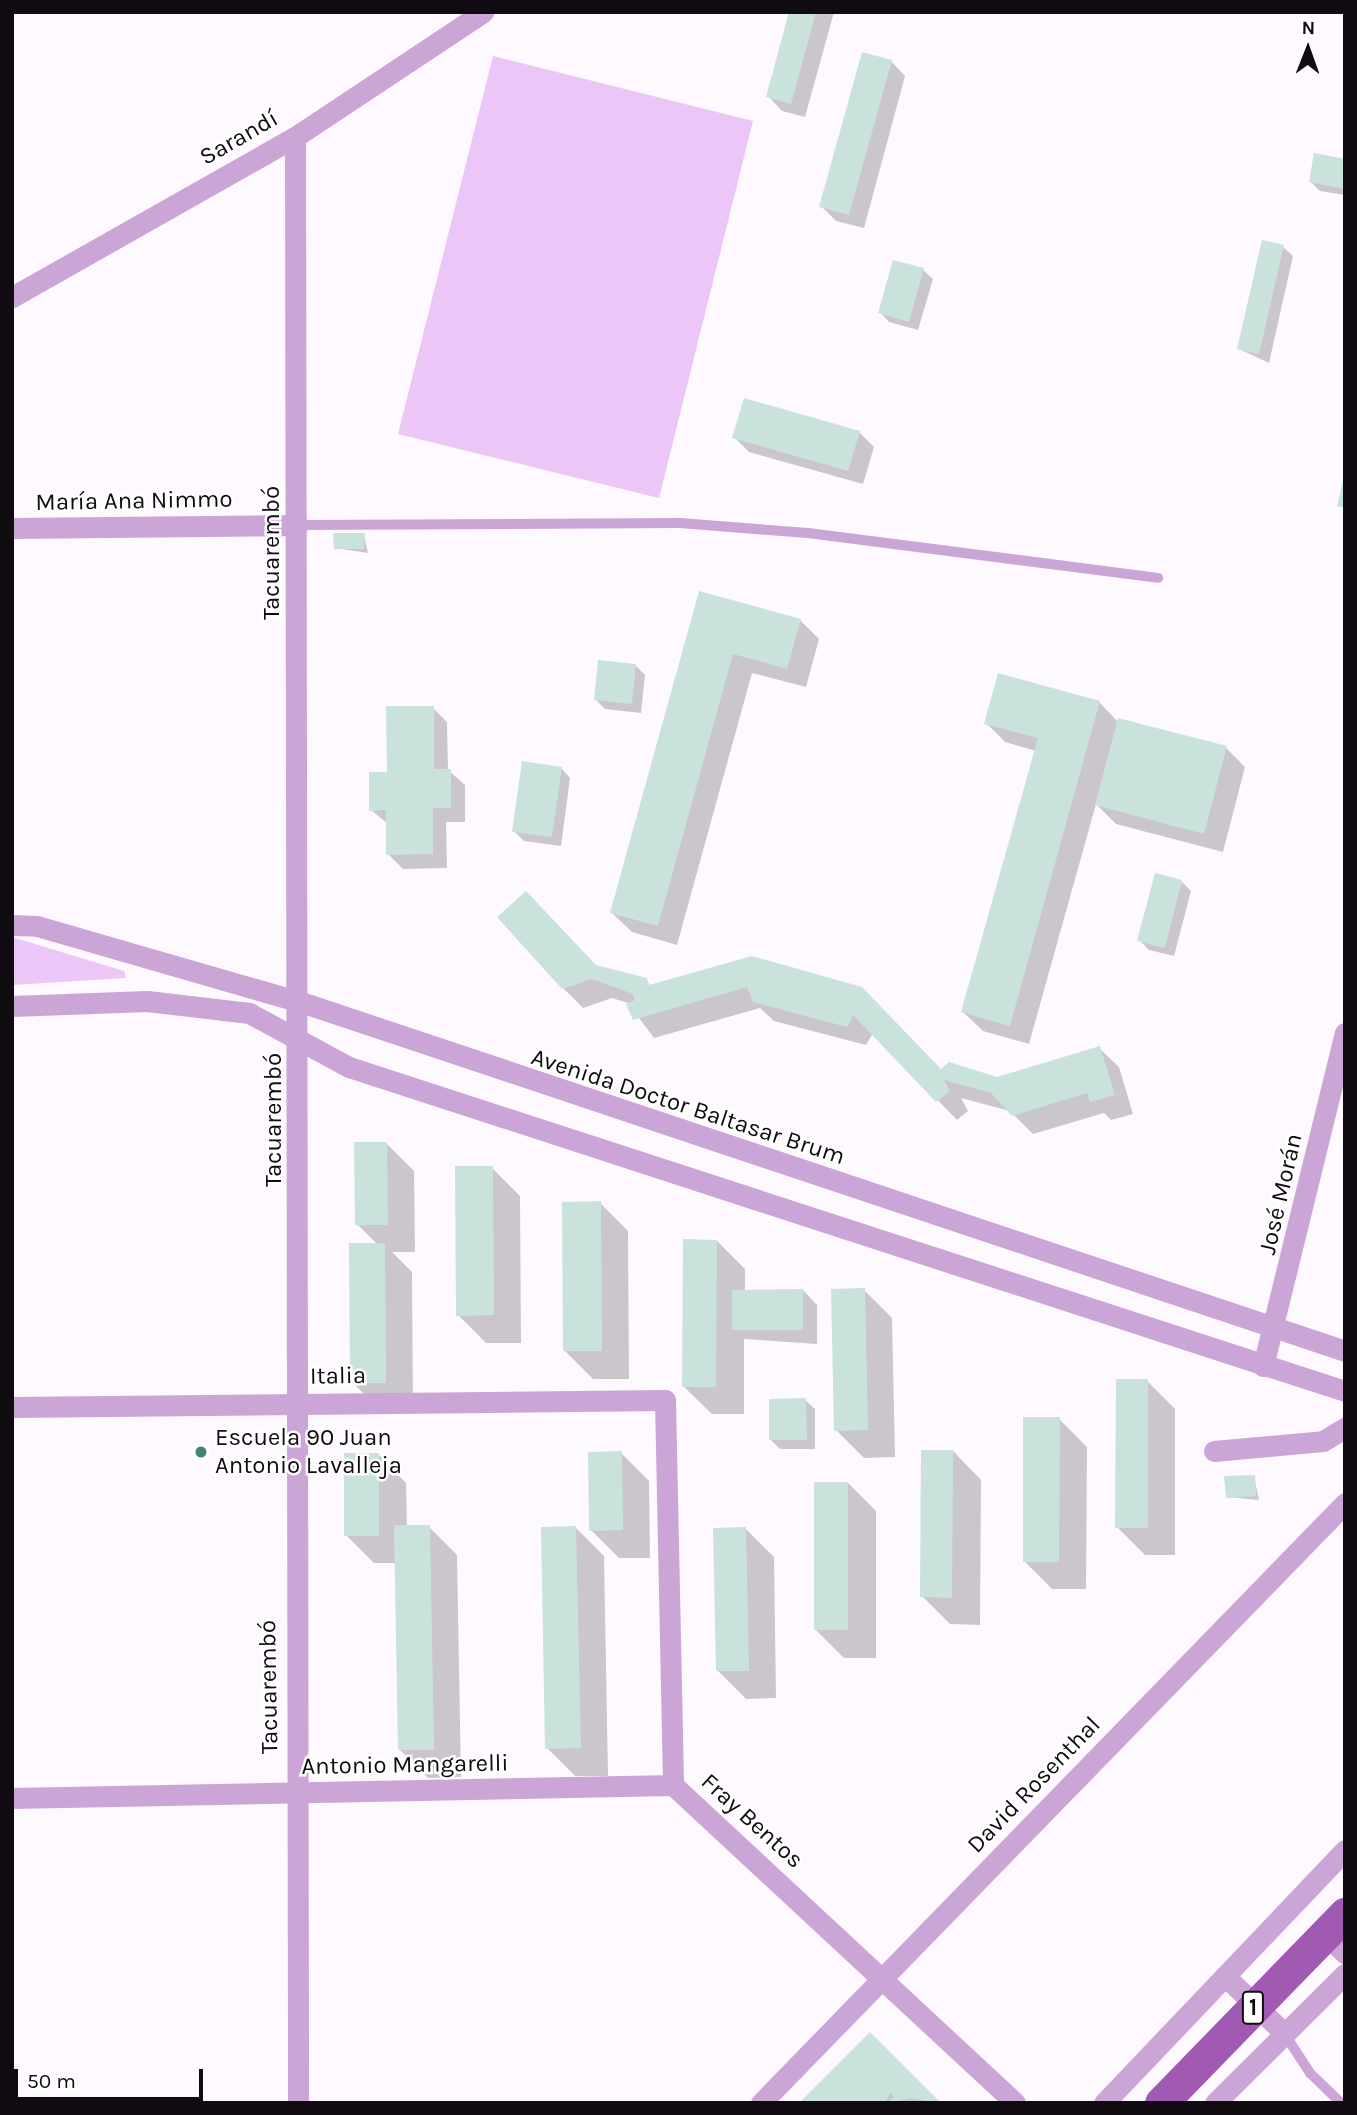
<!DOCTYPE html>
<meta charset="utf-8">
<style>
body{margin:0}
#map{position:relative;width:1357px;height:2115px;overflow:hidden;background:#fef8ff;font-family:Karla,sans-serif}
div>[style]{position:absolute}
.green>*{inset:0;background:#ecc6f6}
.shadow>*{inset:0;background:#0003}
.building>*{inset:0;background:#cae2dc}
.service>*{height:10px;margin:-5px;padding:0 5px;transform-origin:5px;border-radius:5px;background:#cba5d5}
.minor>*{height:21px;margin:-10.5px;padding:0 10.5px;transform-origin:10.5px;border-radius:10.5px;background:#cba5d5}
.primary>*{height:33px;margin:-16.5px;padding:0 16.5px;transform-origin:16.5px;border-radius:16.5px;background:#a05ab2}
.dots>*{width:19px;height:19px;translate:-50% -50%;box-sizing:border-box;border:4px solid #fff;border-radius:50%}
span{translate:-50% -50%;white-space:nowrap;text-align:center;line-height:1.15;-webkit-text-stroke:5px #fff;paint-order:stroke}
.shield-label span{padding:2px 5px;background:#fff;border:2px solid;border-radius:5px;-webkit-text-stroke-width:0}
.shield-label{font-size:23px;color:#0f0b10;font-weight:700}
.street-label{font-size:24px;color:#0f0b10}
.poi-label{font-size:24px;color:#0f0b10}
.left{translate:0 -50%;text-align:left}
.frame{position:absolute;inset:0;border:14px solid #0f0b10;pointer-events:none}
.north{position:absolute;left:1273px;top:14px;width:70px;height:70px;-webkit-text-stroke:5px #fff;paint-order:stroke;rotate:1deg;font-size:19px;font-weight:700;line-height:28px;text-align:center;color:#0f0b10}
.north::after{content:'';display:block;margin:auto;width:24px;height:32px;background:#0f0b10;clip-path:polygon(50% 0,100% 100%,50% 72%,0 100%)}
.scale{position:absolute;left:14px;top:2069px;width:189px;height:32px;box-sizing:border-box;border:4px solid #0f0b10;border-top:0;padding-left:9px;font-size:21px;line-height:24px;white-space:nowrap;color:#0f0b10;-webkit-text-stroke:5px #fff;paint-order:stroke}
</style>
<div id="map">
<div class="green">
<i style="clip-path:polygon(493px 56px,753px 121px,659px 498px,398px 434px)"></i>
<i style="clip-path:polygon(12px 937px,124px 971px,126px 978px,12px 985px)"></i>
</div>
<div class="shadow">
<i style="clip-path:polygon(791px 12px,834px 12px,805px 117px,782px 111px,768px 96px)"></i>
<i style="clip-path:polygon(891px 61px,905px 76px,864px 228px,836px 221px,821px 206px)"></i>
<i style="clip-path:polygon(1345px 161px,1345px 195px,1320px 191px,1311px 182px)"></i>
<i style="clip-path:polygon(1283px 247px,1293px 256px,1269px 363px,1239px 349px)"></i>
<i style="clip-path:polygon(923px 270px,933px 279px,918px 330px,889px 322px,880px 312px)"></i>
<i style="clip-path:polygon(859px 432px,874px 447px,863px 484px,749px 452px,734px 437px)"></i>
<i style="clip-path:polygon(364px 535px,368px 553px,335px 548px)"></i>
<i style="clip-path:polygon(700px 593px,800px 620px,819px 639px,806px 687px,752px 673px,677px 945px,632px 932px,612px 913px)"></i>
<i style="clip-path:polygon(636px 666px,645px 675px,641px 713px,605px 709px,595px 699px)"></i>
<i style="clip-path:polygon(999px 675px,1100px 703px,1118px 722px,1226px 748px,1245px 767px,1223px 852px,1116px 824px,1096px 804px,1029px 1044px,983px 1031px,963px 1012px,1036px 751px,1005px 742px,986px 723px)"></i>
<i style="clip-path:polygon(433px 708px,447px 722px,448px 770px,465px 785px,465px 822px,446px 822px,447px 868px,403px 869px,388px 854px,388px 824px,371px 810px)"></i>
<i style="clip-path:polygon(561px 768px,570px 778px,561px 846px,524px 841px,514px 831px)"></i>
<i style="clip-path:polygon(1182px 882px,1191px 891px,1174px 956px,1149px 950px,1139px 940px)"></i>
<i style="clip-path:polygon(752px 958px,861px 988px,941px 1071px,997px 1079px,1099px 1048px,1119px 1067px,1133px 1114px,1111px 1120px,1104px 1113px,1033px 1134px,1010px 1111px,961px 1098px,968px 1111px,957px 1120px,873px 1033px,866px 1045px,774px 1021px,760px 1008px,654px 1038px,628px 1003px,612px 998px,583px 1008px,563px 988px,597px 967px,653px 986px)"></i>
<i style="clip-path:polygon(386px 1143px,414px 1171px,415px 1252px,392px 1252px,412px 1272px,413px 1410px,380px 1410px,352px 1382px,377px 1244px,357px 1224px)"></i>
<i style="clip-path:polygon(492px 1168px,520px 1196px,521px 1343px,486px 1343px,458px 1315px)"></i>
<i style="clip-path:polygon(600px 1203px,628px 1231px,629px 1379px,593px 1379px,565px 1351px)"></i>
<i style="clip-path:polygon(717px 1241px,745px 1269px,745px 1291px,803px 1290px,817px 1305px,817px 1344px,744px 1339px,744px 1414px,712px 1414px,683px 1386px)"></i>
<i style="clip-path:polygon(864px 1290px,892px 1318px,895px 1457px,864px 1458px,836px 1430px)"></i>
<i style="clip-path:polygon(1147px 1381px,1175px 1409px,1175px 1555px,1145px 1555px,1117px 1527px)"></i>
<i style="clip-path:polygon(805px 1400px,815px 1409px,815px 1449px,780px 1449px,770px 1439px)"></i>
<i style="clip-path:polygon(1059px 1419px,1087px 1447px,1086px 1589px,1052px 1589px,1024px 1561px)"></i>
<i style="clip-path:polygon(953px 1451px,981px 1480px,980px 1625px,950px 1624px,922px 1596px)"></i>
<i style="clip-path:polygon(621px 1453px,649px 1481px,650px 1558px,619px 1558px,591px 1530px)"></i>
<i style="clip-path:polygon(378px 1454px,406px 1483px,407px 1527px,429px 1527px,457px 1555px,461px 1777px,428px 1778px,400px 1750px,396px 1563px,374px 1563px,346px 1535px)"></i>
<i style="clip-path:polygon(1254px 1477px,1259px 1500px,1228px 1497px)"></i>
<i style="clip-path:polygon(848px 1483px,876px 1511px,876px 1658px,844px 1658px,816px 1630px)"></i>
<i style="clip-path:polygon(576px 1528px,604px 1556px,608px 1776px,575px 1776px,547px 1748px)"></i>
<i style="clip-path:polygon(746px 1529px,774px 1557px,776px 1698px,746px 1699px,718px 1671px)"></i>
<i style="clip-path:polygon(870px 2034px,940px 2103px,805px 2103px)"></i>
</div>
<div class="building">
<i style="clip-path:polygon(789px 12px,816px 12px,791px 104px,766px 97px)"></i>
<i style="clip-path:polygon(862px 52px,892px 60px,849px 215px,819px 207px)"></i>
<i style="clip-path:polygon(1314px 153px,1345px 159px,1345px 189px,1309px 182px)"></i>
<i style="clip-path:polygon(1262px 240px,1284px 245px,1259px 354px,1237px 349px)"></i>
<i style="clip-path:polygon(893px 260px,924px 268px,909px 322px,878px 313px)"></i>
<i style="clip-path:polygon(744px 398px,860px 431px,848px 471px,732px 438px)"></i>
<i style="clip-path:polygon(1344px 477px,1345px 477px,1345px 508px,1337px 506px)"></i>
<i style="clip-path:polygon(333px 533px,365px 533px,364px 549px,334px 549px)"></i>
<i style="clip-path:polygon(699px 591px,801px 619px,787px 669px,733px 654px,658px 926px,610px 913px)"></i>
<i style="clip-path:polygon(598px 660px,636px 664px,632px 704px,594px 700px)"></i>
<i style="clip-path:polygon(998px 673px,1100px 701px,1010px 1026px,961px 1012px,1038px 738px,984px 724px)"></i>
<i style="clip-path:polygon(386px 706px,434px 706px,434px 769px,451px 769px,451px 808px,433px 808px,433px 854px,386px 855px,386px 810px,369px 811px,369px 772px,387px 772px)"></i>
<i style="clip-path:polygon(1118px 718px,1227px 746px,1204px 834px,1095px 805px)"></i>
<i style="clip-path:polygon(522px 761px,562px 767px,552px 837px,512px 832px)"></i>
<i style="clip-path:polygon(1155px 873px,1182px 880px,1165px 948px,1137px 941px)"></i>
<i style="clip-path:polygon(526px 891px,596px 965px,647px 978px,649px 985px,752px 956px,862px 987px,941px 1069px,949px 1062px,997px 1077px,1100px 1046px,1115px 1095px,1090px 1102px,1087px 1093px,1012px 1116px,991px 1093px,944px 1080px,950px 1091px,936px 1102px,853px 1015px,847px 1027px,753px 1002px,747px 987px,633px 1020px,626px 1004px,635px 1000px,633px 994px,592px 979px,562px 989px,497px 917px)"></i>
<i style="clip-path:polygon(354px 1142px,387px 1142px,388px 1225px,355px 1225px)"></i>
<i style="clip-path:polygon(455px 1166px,493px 1166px,494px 1315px,456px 1316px)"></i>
<i style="clip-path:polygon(601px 1201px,602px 1351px,563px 1351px,562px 1202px)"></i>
<i style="clip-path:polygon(683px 1239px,717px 1240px,716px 1387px,682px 1387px)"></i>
<i style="clip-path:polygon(349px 1243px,385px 1243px,386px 1383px,350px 1383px)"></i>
<i style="clip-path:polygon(865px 1288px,868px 1430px,834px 1431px,831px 1289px)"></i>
<i style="clip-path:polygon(803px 1289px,803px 1330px,732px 1330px,732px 1290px)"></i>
<i style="clip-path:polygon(1116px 1379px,1148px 1379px,1148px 1528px,1115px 1528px)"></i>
<i style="clip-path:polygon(806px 1398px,807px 1440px,769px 1440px,769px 1399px)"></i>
<i style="clip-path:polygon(1023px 1417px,1060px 1417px,1059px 1562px,1023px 1562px)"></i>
<i style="clip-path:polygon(921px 1450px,953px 1450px,952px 1598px,920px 1597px)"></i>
<i style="clip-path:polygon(622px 1451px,623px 1530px,589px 1531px,588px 1452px)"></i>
<i style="clip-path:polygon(344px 1453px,379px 1453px,379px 1536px,344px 1536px)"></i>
<i style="clip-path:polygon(1255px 1475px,1256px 1496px,1226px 1498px,1224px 1476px)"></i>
<i style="clip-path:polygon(814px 1482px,848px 1482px,848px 1630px,814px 1630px)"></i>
<i style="clip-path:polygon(394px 1525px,430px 1525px,434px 1750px,398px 1750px)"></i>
<i style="clip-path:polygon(576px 1526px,581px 1748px,545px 1749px,541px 1527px)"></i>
<i style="clip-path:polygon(746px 1527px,749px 1671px,716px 1671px,713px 1528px)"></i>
<i style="clip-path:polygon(870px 2032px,941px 2103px,911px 2098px,888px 2103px,894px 2097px,890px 2092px,885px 2103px,799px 2103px)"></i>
</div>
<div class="service">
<i style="left:298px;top:525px;width:382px;rotate:-0.3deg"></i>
<i style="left:680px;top:523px;width:128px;rotate:4.5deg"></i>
<i style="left:808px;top:533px;width:353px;rotate:7.3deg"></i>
<i style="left:1284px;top:2033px;width:48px;rotate:57deg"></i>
<i style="left:1310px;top:2073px;width:43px;rotate:44.1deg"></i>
</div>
<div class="minor">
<i style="left:295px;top:137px;width:1966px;rotate:89.91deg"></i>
<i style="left:12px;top:297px;width:325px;rotate:-29.5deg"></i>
<i style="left:295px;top:137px;width:226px;rotate:-33.6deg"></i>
<i style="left:12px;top:528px;width:286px;rotate:-0.6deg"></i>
<i style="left:12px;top:925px;width:25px;rotate:2deg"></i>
<i style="left:37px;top:926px;width:275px;rotate:16.1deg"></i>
<i style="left:301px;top:1002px;width:1101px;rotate:18.48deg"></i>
<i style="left:12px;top:1006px;width:135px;rotate:-2.1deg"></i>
<i style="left:147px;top:1001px;width:103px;rotate:6.7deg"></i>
<i style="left:249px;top:1013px;width:114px;rotate:28.4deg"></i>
<i style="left:349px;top:1067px;width:1047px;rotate:18.02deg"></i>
<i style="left:1263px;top:1366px;width:343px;rotate:-76.2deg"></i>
<i style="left:12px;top:1407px;width:653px;rotate:-0.61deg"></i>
<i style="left:665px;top:1400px;width:385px;rotate:88.8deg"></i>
<i style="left:673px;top:1785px;width:467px;rotate:42.9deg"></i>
<i style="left:1214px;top:1451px;width:109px;rotate:-5.2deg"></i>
<i style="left:1323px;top:1441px;width:26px;rotate:-31deg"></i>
<i style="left:12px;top:1798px;width:661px;rotate:-1.13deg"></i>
<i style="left:1325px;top:1934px;width:28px;rotate:44deg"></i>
<i style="left:1225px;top:1976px;width:82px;rotate:44deg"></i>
<i style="left:761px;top:2103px;width:837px;rotate:-45.77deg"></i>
<i style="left:1104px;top:2103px;width:349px;rotate:-46.4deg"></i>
<i style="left:1215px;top:2103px;width:183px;rotate:-44.8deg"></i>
</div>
<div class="primary">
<i style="left:1161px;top:2103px;width:264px;rotate:-45.8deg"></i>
</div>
<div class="dots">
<i style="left:201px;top:1452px;background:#408478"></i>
</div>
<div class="shield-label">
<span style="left:1253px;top:2008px">1</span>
</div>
<div class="street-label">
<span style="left:239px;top:138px;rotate:-30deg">Sarandí</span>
<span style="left:134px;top:501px;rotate:-1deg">María Ana Nimmo</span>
<span style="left:272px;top:553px;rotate:-90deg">Tacuarembó</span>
<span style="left:688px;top:1107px;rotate:18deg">Avenida Doctor Baltasar Brum</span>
<span style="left:274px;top:1120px;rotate:-90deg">Tacuarembó</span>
<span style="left:1281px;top:1194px;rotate:-77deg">José Morán</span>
<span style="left:338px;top:1376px;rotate:-1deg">Italia</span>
<span style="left:269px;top:1687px;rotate:-91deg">Tacuarembó</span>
<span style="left:405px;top:1765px;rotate:-1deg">Antonio Mangarelli</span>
<span style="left:1034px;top:1785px;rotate:-46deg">David Rosenthal</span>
<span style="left:752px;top:1821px;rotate:42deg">Fray Bentos</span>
</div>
<div class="poi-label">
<span class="left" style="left:215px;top:1452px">Escuela 90 Juan<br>Antonio Lavalleja</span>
</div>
<div class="frame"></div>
<div class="north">N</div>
<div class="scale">50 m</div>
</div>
